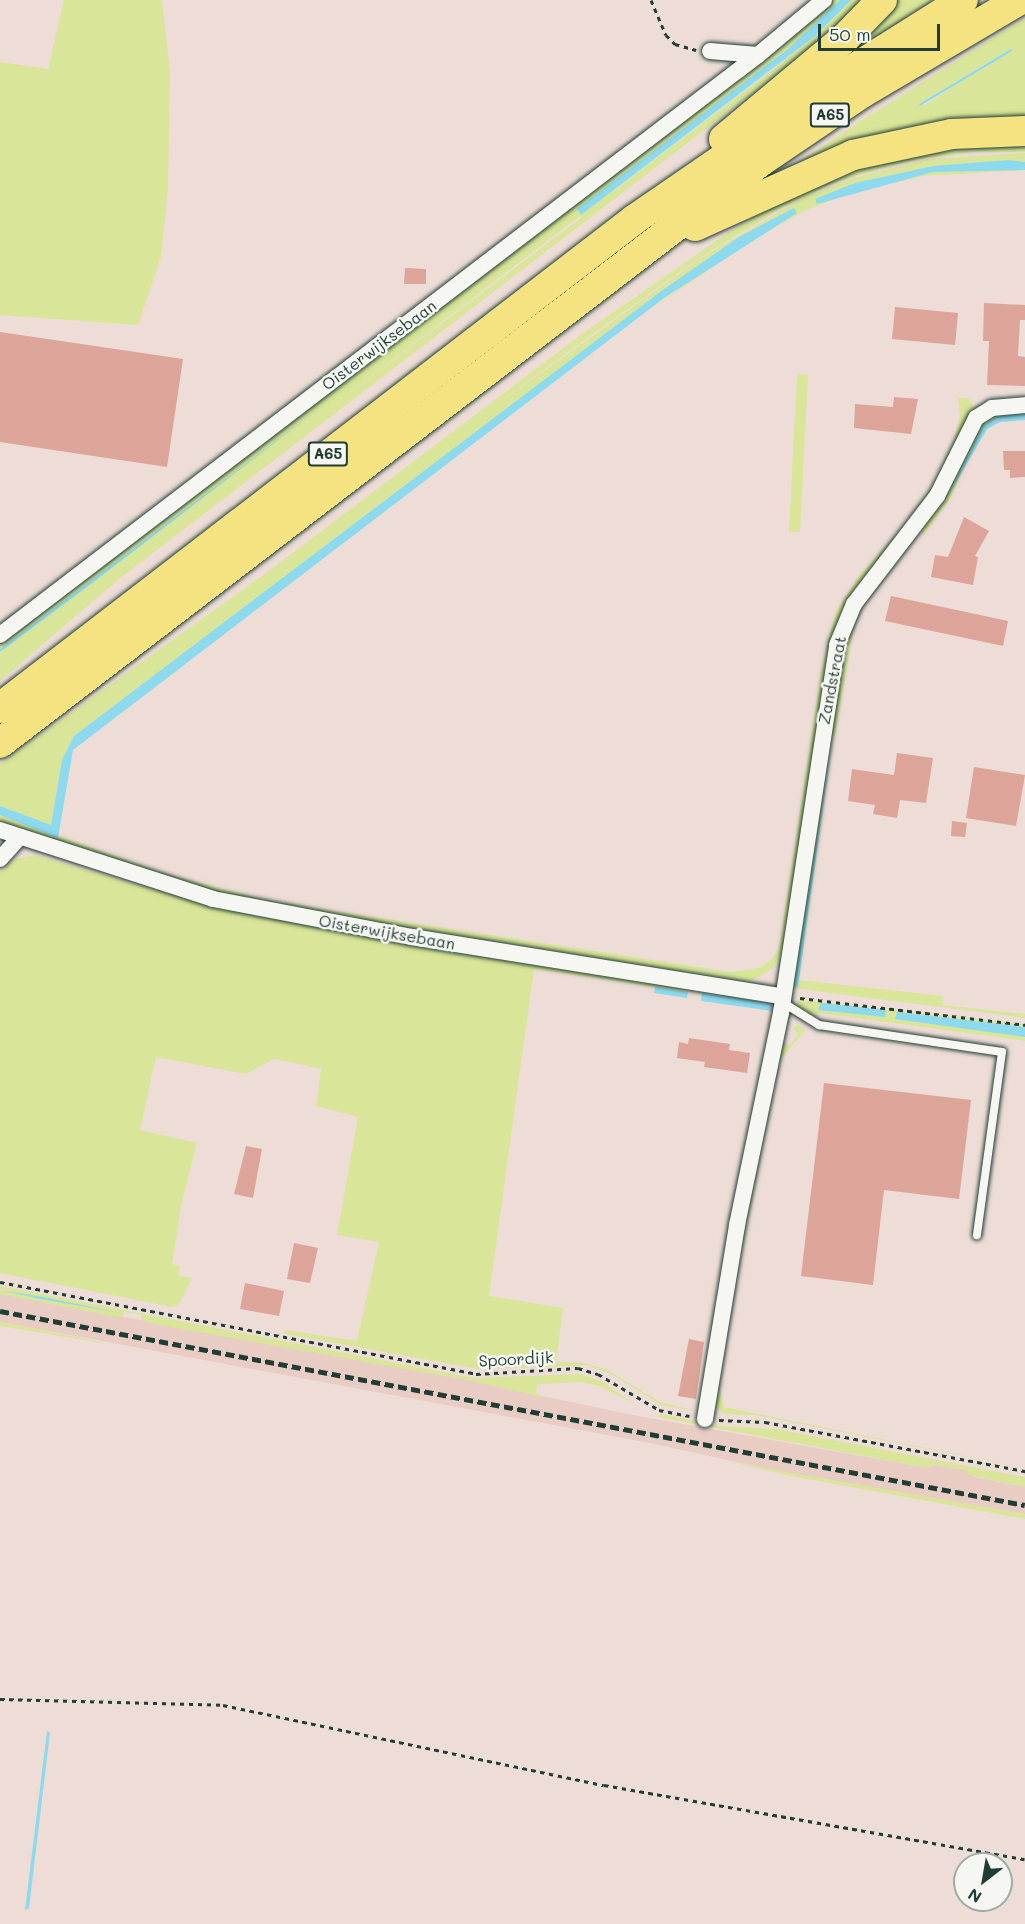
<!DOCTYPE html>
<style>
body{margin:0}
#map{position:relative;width:1025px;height:1924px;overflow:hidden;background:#eeddd7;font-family:Mali,sans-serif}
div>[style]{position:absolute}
.built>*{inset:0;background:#e9ccc4}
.green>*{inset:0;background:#d9e598}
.water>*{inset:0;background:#8dd9ee}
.building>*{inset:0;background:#dda499}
.path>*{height:3px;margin-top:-1.5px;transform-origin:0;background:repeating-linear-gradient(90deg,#1f3d34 0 4.5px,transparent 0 9px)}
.roads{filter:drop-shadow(0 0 2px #1f3d34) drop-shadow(0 0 2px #1f3d34)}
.lane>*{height:8px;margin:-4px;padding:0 4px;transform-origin:4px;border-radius:4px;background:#f6f6f2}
.street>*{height:16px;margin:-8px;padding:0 8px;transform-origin:8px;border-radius:8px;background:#f6f6f2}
.highway>*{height:30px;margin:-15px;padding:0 15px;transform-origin:15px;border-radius:15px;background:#f5e382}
.rail>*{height:4.5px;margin-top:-2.25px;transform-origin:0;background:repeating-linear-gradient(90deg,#1f3d34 0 9px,transparent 0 13.5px)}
span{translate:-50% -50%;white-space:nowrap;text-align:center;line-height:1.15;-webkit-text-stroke:5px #f6f6f2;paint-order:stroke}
.shield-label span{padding:2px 4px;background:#f6f6f2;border:2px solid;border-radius:4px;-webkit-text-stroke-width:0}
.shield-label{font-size:15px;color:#1f3d34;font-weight:700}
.street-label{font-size:16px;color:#1f3d34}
.north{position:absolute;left:953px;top:1852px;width:60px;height:60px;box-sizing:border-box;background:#f6f6f2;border:2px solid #a0aca6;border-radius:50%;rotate:211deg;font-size:16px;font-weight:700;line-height:24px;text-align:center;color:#1f3d34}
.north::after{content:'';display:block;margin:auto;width:21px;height:27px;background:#1f3d34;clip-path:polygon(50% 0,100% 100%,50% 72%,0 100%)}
.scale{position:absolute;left:818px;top:24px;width:122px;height:27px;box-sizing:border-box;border:3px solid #1f3d34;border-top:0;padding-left:8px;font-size:18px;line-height:21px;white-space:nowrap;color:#1f3d34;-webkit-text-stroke:4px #f6f6f2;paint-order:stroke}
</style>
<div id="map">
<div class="built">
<i style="clip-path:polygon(0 1294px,467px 1380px,633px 1415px,928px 1468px,931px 1465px,968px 1470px,975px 1477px,1025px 1487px,1025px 1514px,787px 1473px,655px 1444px,0 1322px)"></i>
</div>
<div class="green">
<i style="clip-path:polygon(64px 0,162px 0,170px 71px,168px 189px,161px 257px,138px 325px,0 315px,0 62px,48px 69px)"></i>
<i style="clip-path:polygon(evenodd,833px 0,840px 0,788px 49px,578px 209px,616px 189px,771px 71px,815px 36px,851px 0,864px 0,784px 69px,119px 579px,0 681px,0 652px,209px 491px,0 649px,0 639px,833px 0,580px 216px,581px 218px,334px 405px,504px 274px,580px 216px)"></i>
<i style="clip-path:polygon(890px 0,933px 0,789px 92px)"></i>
<i style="clip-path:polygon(evenodd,1025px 18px,1025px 125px,762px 187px,856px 124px,1025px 18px,1010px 49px,925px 105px,919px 104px,1010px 49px)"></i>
<i style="clip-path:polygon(1025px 146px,1025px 152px,975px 152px,927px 158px,898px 164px,850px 178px,825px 187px,782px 208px,701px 257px,573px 348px,484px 414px,701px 258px,803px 198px,851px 179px,928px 159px,1025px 153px,1025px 162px,933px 166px,855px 183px,817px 204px,857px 190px,933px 172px,1009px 168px,1025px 170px,923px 176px,856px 191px,806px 210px,759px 236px,633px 321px,745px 243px,796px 213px,660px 292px,74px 736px,62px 760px,51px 825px,0 806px,0 764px,270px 570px,582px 334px,729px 232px,788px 198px,872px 165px,966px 147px)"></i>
<i style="clip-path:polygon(797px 374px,808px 375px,800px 532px,789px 532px)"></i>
<i style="clip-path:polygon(958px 398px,969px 398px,975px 411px,938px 484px,851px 597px,783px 951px,773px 968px,757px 978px,744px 982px,464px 941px,239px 899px,0 823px,0 815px,163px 873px,265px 900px,730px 972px,759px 968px,771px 960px,779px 948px,821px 671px,835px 614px,858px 577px,903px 527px,936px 482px,954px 439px,960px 416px)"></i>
<i style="clip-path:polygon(1025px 410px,1025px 414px,998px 416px,983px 426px,950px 499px,923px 536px,921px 530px,969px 438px,989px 416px)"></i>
<i style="clip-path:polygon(849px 626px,854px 627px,835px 737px,828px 730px,837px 672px)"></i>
<i style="clip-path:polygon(834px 747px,829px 751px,798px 987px,799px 980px,943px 996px,942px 1005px,1025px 1014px,1025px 1018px,792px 988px,825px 752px)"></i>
<i style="clip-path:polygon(35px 855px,203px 904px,688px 988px,688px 992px,534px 969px,489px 1296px,563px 1308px,556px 1362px,584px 1363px,606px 1369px,660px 1402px,700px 1412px,661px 1405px,613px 1375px,588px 1365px,478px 1369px,285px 1334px,285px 1330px,357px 1341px,379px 1242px,337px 1235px,358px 1117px,316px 1106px,321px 1069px,286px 1061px,274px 1059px,246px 1074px,156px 1057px,140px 1130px,197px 1143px,181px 1207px,172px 1264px,180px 1267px,178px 1276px,192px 1278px,179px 1304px,172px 1307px,0 1273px,0 872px,16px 859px)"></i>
<i style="clip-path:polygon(799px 1000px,1025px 1024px,1025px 1027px,897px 1012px,895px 1018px,1015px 1035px,1025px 1037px,1025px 1041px,819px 1013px,813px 1020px,795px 1005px)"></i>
<i style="clip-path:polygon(797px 1024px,805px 1030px,778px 1063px,717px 1378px,724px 1407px,1025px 1468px,755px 1415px,724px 1414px,714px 1405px,712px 1397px,780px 1043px,790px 1045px,798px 1034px,793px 1029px)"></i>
<i style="clip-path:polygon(0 1286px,474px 1378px,581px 1374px,603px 1382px,633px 1403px,599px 1386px,581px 1382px,537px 1384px,536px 1394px,550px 1399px,467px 1380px,153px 1324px,141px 1320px,141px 1315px,125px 1312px,122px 1317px,111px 1316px,0 1294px,0 1290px,119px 1314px,0 1289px)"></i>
<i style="clip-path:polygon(0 1322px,42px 1330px,119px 1346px,0 1326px)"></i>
<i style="clip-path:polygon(660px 1414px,720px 1426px,776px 1429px,1025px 1477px,1025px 1487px,968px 1475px,967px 1470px,931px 1465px,928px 1468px,658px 1417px)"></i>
<i style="clip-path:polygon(726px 1461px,1025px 1514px,1025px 1519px,786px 1475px)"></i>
</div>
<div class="water">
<i style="clip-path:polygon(840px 0,851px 0,815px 36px,581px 215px,577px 209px,788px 49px)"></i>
<i style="clip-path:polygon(1011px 49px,1012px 51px,920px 106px,919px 104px)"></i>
<i style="clip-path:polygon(1009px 160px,1025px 162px,1025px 170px,933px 172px,817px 204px,815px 199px,855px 183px,933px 166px)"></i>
<i style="clip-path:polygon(794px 208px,797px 213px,664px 298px,73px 750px,58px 838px,0 815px,0 806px,51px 825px,62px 760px,74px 736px,660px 292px,739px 237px)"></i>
<i style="clip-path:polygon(325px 404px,87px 587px,0 652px,0 649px)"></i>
<i style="clip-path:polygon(1025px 414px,1025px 420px,1000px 422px,987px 429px,947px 498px,983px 426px,998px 416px)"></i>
<i style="clip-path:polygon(831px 750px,798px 987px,794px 986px)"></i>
<i style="clip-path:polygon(655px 987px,688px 992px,687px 998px,654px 993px)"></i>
<i style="clip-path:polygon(702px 993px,772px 1003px,772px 1011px,701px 1001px)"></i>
<i style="clip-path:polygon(821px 1003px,886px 1010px,885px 1017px,818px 1010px)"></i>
<i style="clip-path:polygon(897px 1012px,1025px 1027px,1025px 1037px,895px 1019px)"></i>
<i style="clip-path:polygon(0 1290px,43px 1297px,120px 1313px,41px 1299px)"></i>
<i style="clip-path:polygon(47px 1731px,50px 1733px,39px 1825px,29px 1908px,25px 1910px)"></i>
</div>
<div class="building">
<i style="clip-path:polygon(405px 268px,426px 269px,426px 284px,404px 284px)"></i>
<i style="clip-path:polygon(984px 303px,1025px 305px,1025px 320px,1020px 320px,1018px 356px,1025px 357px,1025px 386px,987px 385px,989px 341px,983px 341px)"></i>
<i style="clip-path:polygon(895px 307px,958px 313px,955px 345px,892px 339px)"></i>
<i style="clip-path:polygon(0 332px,183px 359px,167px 467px,0 442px)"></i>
<i style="clip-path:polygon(894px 397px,918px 399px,911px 434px,854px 428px,855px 404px,893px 407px)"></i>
<i style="clip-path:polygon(1003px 451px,1025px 451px,1025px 477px,1010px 478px,1010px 470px,1004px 470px)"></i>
<i style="clip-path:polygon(964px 517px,989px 531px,975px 556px,978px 557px,973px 585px,931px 577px,935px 555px,948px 557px)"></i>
<i style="clip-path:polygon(891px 596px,1008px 621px,1003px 646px,885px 621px)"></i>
<i style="clip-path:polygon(897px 753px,933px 758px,926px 803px,900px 800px,897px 818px,873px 814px,875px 805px,848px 801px,852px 769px,894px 775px)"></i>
<i style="clip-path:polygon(974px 767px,1025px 775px,1016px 826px,966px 818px)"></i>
<i style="clip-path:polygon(952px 821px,967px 823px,965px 837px,951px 836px)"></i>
<i style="clip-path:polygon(689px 1038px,730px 1044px,729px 1050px,750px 1053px,747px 1073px,704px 1067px,705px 1062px,677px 1058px,679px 1042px,688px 1044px)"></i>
<i style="clip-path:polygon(824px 1083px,971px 1100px,959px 1199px,884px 1190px,873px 1285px,801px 1276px)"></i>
<i style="clip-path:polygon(246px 1146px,262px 1149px,253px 1198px,234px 1194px)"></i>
<i style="clip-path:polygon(294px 1243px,318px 1248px,310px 1283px,287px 1279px)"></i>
<i style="clip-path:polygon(245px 1283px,284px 1291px,279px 1316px,240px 1309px)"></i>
<i style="clip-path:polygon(689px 1339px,704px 1342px,696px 1399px,678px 1396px)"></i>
</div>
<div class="path">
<i style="left:651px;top:0;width:38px;rotate:67deg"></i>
<i style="left:666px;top:35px;width:13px;rotate:45deg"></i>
<i style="left:675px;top:44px;width:22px;rotate:16deg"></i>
<i style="left:800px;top:998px;width:227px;rotate:6.8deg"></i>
<i style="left:0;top:1282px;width:485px;rotate:10.9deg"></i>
<i style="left:476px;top:1374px;width:102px;rotate:-3.4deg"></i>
<i style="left:578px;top:1368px;width:21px;rotate:17deg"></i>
<i style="left:598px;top:1374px;width:71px;rotate:30.5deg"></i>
<i style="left:659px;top:1410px;width:31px;rotate:11deg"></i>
<i style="left:719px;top:1420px;width:46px;rotate:2.5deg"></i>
<i style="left:765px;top:1422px;width:265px;rotate:10.7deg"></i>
<i style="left:0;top:1699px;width:223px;rotate:1.5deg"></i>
<i style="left:223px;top:1705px;width:389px;rotate:11.9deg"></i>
<i style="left:604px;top:1785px;width:427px;rotate:10deg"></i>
</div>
<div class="roads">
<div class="lane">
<i style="left:782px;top:1002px;width:44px;rotate:31.9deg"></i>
<i style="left:819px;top:1025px;width:185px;rotate:8.4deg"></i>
<i style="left:1002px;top:1052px;width:185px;rotate:97.8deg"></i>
</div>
<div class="street">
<i style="left:710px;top:51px;width:48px;rotate:4.8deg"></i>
<i style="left:758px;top:55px;width:86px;rotate:-39.8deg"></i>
<i style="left:0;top:635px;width:954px;rotate:-37.42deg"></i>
<i style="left:0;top:830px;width:224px;rotate:17.9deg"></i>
<i style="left:213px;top:899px;width:203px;rotate:10.8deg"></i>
<i style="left:412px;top:937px;width:375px;rotate:9.1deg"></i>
<i style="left:0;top:859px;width:30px;rotate:-48deg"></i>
<i style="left:705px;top:1419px;width:197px;rotate:-80.6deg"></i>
<i style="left:737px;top:1225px;width:217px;rotate:-78.3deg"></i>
<i style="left:781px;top:1013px;width:372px;rotate:-81.3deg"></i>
<i style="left:837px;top:645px;width:44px;rotate:-67.5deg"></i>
<i style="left:854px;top:604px;width:136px;rotate:-52.5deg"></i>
<i style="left:937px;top:496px;width:87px;rotate:-63.4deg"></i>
<i style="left:976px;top:418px;width:19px;rotate:-32deg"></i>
<i style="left:992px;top:408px;width:33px;rotate:-5deg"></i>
</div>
<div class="highway">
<i style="left:724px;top:139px;width:158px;rotate:-39.9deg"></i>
<i style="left:845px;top:38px;width:53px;rotate:-45.8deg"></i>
<i style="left:695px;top:226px;width:173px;rotate:-24.2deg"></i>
<i style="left:853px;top:155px;width:101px;rotate:-12deg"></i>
<i style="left:952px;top:134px;width:73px;rotate:-2.4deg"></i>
<i style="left:0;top:708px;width:801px;rotate:-37.6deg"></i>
<i style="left:635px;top:219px;width:263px;rotate:-34.5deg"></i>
<i style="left:852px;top:70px;width:131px;rotate:-32.2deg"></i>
<i style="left:0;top:743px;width:957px;rotate:-37.4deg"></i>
<i style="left:760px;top:162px;width:123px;rotate:-34.1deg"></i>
<i style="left:862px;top:93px;width:182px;rotate:-30.6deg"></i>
</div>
</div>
<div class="rail">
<i style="left:0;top:1311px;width:1043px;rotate:10.72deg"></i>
</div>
<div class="shield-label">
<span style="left:830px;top:115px">A65</span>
<span style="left:328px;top:454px">A65</span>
</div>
<div class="street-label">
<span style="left:379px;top:345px;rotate:-37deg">Oisterwijksebaan</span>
<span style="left:832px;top:680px;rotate:-79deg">Zandstraat</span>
<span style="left:387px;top:932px;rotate:10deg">Oisterwijksebaan</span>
<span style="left:516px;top:1359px;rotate:-3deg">Spoordijk</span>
</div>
<div class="north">N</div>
<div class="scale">50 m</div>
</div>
